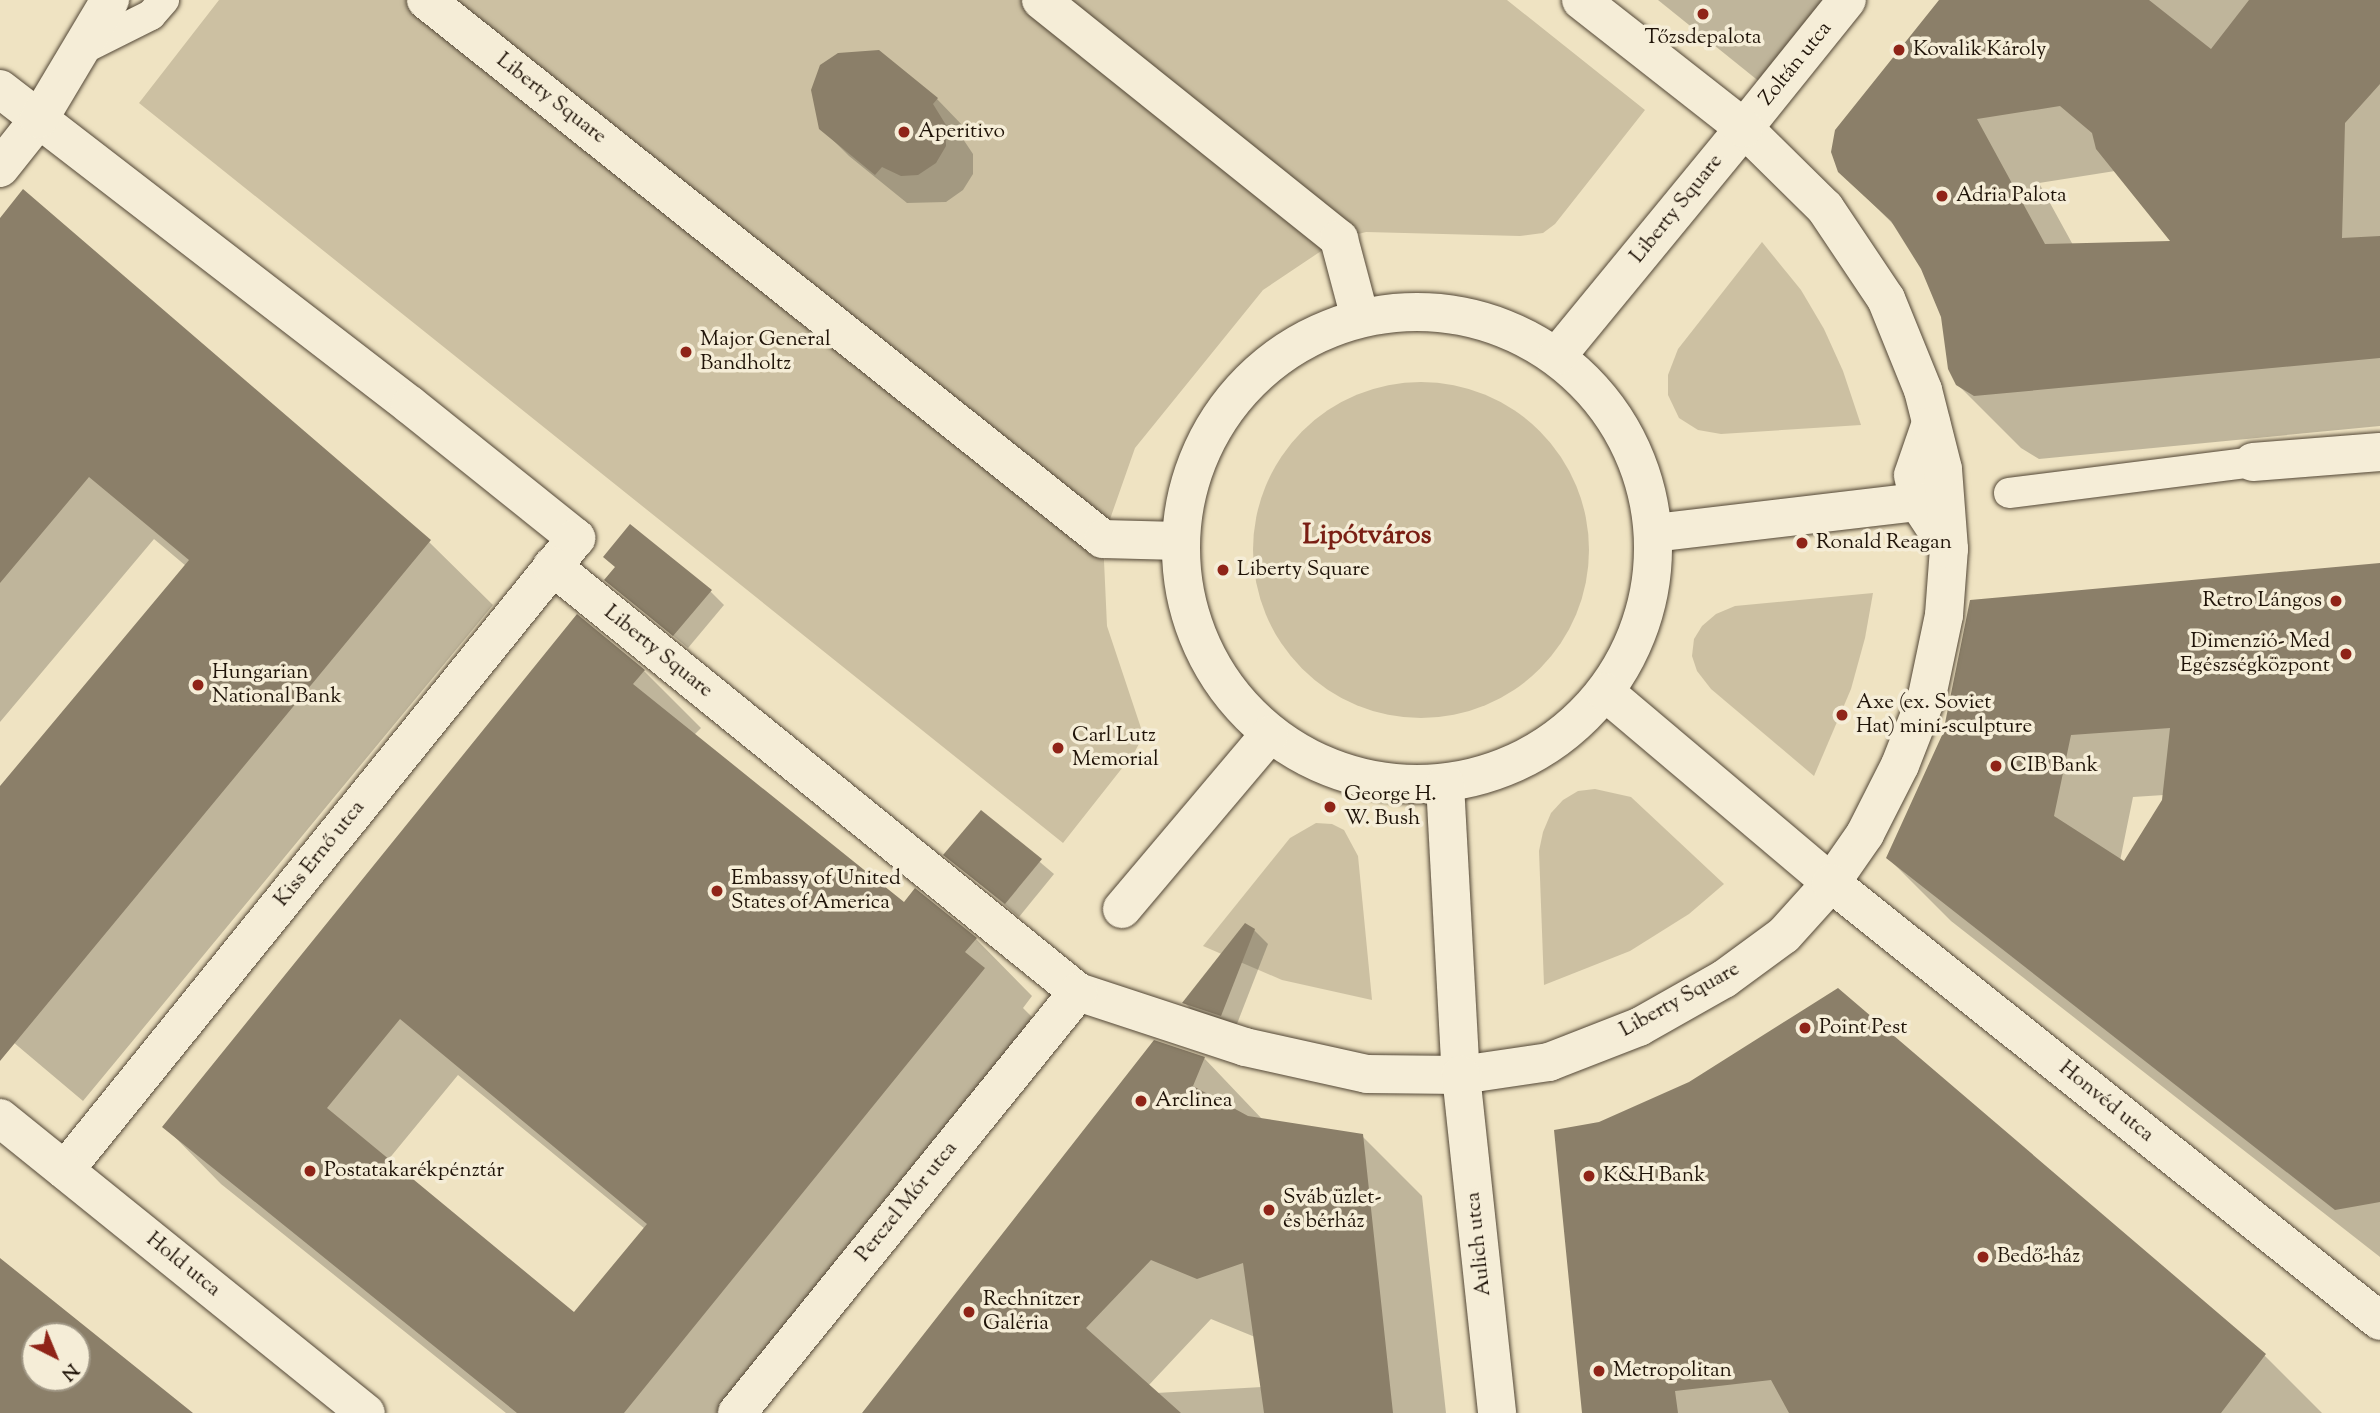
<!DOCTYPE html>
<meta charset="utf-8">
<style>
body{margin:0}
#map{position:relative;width:2380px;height:1413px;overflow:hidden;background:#efe3c2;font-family:"Sorts Mill Goudy",serif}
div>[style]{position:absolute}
.green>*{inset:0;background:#ccc0a2}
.round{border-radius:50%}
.shadow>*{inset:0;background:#0003}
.building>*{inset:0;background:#8b7f69}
.roads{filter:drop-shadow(0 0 2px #534736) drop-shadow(0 0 2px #534736)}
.service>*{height:30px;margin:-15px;padding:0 15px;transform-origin:15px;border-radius:15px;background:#f5edd7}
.pedestrian>*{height:38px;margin:-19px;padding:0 19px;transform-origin:19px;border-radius:19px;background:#f5edd7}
.pedestrian>.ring{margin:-19px;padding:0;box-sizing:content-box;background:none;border:38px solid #f5edd7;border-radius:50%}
.minor>*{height:38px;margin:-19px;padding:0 19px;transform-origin:19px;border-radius:19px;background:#f5edd7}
.dots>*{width:19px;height:19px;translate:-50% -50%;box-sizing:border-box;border:4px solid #f5edd7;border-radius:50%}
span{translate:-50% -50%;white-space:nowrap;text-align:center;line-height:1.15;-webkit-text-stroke:7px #f5edd7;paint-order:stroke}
.poi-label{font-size:21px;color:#1f1308}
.left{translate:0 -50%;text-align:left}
.right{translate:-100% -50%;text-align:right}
.street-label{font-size:21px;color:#1f1308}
.district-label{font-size:28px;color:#7a1f14;font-weight:700}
.north{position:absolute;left:21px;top:1322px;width:70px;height:70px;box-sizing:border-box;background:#f5edd7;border:2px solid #9f9684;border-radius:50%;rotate:137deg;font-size:19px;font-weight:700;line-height:28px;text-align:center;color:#1f1308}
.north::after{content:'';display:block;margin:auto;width:24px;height:32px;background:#8f2418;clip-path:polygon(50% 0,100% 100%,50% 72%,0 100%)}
</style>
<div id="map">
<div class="green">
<i style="clip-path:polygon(219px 0,1507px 0,1645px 110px,1555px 224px,1543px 233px,1520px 236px,1366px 232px,1339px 239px,1263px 290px,1135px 448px,1103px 539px,1107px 626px,1141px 728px,1140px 742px,1134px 753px,1063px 843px,139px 103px)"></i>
<i style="clip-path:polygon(1762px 242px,1801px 290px,1824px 329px,1843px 371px,1861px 425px,1721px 434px,1698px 430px,1679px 418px,1668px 395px,1668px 375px,1678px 349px)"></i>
<i class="round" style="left:1253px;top:382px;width:336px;height:336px"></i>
<i style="clip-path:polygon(1873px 593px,1865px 638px,1851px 689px,1814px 776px,1711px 689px,1697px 671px,1692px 656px,1694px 639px,1702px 626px,1716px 614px,1735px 606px)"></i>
<i style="clip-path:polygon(1595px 789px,1631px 797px,1724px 884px,1689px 914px,1630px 951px,1544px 985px,1539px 851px,1543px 832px,1551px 813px,1563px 800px,1578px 791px)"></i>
<i style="clip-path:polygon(1316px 823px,1332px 824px,1344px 830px,1358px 856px,1372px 1000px,1282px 980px,1203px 946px,1290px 838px)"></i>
</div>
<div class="shadow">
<i style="clip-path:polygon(1658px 0,1844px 0,1771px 91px)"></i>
<i style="clip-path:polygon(evenodd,1940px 0,2380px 0,2380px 426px,2039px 459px,2021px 448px,1957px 384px,1943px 317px,1923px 268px,1898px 229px,1840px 171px,1940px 0,2115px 171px,2173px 243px,2073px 245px,2039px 183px,2115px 171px)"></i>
<i style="clip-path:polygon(879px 52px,937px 99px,964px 127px,959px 133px,973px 154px,973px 174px,963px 190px,946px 202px,907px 203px,849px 156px,821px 128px)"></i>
<i style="clip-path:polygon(0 220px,429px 542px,493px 605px,83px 1101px,0 1031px,0 789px,186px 566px,154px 539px,0 722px)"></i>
<i style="clip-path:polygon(evenodd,2380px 565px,2380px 1257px,1951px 921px,1888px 858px,1944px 733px,2380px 565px,2164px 795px,2164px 800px,2125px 864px,2120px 861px,2133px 797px,2164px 795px)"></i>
<i style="clip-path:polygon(606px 580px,710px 591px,724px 605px,688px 648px)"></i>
<i style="clip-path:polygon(evenodd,644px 671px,701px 728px,694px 735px,904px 905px,976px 939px,1032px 996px,1023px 1008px,1041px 1026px,727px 1413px,506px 1413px,221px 1184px,165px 1127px,644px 671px,458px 1075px,645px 1229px,574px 1315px,388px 1160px,458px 1075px)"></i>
<i style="clip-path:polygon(981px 812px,1054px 874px,1019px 917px,946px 855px)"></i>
<i style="clip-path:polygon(1254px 930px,1268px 944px,1235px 1029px,1198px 1017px,1185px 1003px)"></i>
<i style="clip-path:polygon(1837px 990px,2265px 1356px,2322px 1413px,1584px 1413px,1600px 1124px,1689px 1083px)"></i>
<i style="clip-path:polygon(evenodd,1204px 1058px,1263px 1120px,1362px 1136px,1422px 1196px,1446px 1413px,863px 1413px,1204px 1058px,1211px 1319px,1255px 1337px,1262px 1387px,1156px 1393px,1148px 1386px,1211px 1319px)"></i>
</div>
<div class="building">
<i style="clip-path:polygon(evenodd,1939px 0,2149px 0,2211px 49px,2249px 0,2380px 0,2380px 84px,2345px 123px,2342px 238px,2380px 236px,2380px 358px,1974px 396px,1956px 385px,1948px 369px,1941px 317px,1921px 269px,1891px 221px,1838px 172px,1831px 152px,1835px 130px,1939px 0,2060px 106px,2092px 133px,2096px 149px,2170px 241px,2045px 244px,1977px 119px,2060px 106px)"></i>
<i style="clip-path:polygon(879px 50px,938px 98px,933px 104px,946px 125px,946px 146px,936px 163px,918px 175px,901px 176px,882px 167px,875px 175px,819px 129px,811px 90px,820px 65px,838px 53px)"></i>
<i style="clip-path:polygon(23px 189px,431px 540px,0 1061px,0 786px,189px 560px,89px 477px,0 583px,0 218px)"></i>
<i style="clip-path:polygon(630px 524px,712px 590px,673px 636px,604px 580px,615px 567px,603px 557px)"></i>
<i style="clip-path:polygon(evenodd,2380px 563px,2380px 1202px,2335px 1210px,1886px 858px,1943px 733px,1970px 600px,2380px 563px,2170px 728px,2162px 800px,2124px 861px,2054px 816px,2071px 735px,2170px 728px)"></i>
<i style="clip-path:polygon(evenodd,577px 614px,645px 670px,633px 684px,904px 902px,915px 888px,977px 938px,965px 952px,985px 968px,624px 1413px,517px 1413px,162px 1127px,577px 614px,400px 1019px,647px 1224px,574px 1312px,327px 1108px,400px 1019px)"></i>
<i style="clip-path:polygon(981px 810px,1042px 859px,1005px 904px,943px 855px)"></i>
<i style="clip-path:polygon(1245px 923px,1255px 929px,1221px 1016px,1182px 1003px)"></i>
<i style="clip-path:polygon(1838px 988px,2266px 1354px,2221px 1413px,1789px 1413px,1771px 1380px,1675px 1391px,1678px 1413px,1582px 1413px,1554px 1130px,1599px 1122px,1689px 1082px)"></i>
<i style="clip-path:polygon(1154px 1040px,1205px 1057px,1193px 1086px,1248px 1116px,1363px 1134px,1393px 1413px,1264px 1413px,1243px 1263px,1197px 1279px,1151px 1260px,1086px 1328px,1181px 1413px,862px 1413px)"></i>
<i style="clip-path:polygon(evenodd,0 1258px,193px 1413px,0 1413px,0 1258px,35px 1336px,77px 1336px,77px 1378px,35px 1378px,35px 1336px)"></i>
</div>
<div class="roads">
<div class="service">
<i style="left:83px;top:49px;width:76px;rotate:-26.6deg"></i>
<i style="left:151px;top:15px;width:20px;rotate:-49deg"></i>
<i style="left:2009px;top:493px;width:246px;rotate:-7.2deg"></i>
</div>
<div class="pedestrian">
<i style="left:426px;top:0;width:865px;rotate:38.53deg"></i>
<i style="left:1103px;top:539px;width:76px;rotate:1.5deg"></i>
<i style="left:1041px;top:0;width:382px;rotate:38.7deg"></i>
<i style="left:1339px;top:239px;width:82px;rotate:75.1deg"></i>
<i class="ring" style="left:1181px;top:312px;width:434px;height:434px"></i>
<i style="left:1557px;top:356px;width:295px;rotate:-50.6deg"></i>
<i style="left:1918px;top:502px;width:27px;rotate:-100deg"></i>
<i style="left:1913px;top:475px;width:55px;rotate:-70.9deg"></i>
<i style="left:1654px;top:533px;width:266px;rotate:-6.7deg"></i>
<i style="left:1918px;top:502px;width:56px;rotate:56.6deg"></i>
<i style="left:1605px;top:692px;width:296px;rotate:40.2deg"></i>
<i style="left:1445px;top:784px;width:291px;rotate:86.9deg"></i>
<i style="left:1122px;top:909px;width:228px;rotate:-49.8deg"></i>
</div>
<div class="minor">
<i style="left:0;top:89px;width:518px;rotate:37.62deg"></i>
<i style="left:410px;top:405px;width:213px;rotate:38.7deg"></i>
<i style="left:576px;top:538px;width:813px;rotate:128.96deg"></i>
<i style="left:1744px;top:128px;width:164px;rotate:-51.2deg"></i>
<i style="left:0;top:168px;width:63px;rotate:-51.5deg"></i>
<i style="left:39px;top:119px;width:139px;rotate:-59.2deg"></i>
<i style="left:2253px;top:462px;width:127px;rotate:-4.5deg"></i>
<i style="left:552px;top:566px;width:677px;rotate:39deg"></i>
<i style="left:1078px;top:992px;width:176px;rotate:18.2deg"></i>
<i style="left:1245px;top:1047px;width:125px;rotate:12.5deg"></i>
<i style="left:1367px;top:1074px;width:94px;rotate:0.6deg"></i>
<i style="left:1461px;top:1075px;width:89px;rotate:-8.4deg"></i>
<i style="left:1549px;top:1062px;width:97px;rotate:-21.3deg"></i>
<i style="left:1639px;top:1027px;width:98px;rotate:-29.5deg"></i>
<i style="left:1724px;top:979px;width:74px;rotate:-36.3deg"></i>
<i style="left:1784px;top:935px;width:70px;rotate:-47.9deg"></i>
<i style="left:1831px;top:883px;width:60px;rotate:-55.2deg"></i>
<i style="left:1865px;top:834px;width:77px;rotate:-63.1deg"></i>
<i style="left:1900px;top:765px;width:74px;rotate:-68.6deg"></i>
<i style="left:1927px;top:696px;width:83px;rotate:-78.1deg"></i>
<i style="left:1944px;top:615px;width:66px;rotate:-85.7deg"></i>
<i style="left:1949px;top:549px;width:80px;rotate:-94.3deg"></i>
<i style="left:1943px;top:469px;width:81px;rotate:-104.2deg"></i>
<i style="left:1923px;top:390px;width:98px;rotate:-112.1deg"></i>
<i style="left:1886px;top:299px;width:110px;rotate:-123.8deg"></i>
<i style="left:1825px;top:208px;width:114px;rotate:-135.4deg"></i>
<i style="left:1744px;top:128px;width:207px;rotate:-141.9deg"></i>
<i style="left:1831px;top:883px;width:702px;rotate:38.58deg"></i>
<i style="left:1461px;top:1075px;width:340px;rotate:83.9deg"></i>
<i style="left:0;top:1118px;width:470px;rotate:38.9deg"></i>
<i style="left:737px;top:1413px;width:542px;rotate:-50.99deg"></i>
</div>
</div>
<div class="dots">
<i style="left:1703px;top:14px;background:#8f2418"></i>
<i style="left:1899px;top:50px;background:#8f2418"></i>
<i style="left:904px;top:132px;background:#8f2418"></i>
<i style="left:1942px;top:196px;background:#8f2418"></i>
<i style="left:686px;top:352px;background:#8f2418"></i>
<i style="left:1802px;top:543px;background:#8f2418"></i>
<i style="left:1223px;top:570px;background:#8f2418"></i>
<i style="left:2336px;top:601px;background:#8f2418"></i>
<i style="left:2346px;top:654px;background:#8f2418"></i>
<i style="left:198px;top:685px;background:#8f2418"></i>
<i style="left:1842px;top:715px;background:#8f2418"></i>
<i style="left:1058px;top:748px;background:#8f2418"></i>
<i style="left:1996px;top:766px;background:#8f2418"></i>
<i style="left:1330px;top:807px;background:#8f2418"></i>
<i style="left:717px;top:891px;background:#8f2418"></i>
<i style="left:1805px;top:1028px;background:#8f2418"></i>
<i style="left:1141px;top:1101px;background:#8f2418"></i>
<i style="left:310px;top:1171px;background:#8f2418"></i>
<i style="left:1589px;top:1176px;background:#8f2418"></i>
<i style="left:1269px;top:1210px;background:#8f2418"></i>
<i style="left:1983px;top:1257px;background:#8f2418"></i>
<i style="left:969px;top:1312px;background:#8f2418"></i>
<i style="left:1599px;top:1371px;background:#8f2418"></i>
</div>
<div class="poi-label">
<span style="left:1703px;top:38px">Tőzsdepalota</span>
<span class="left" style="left:1913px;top:50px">Kovalik Károly</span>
<span class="left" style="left:918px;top:132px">Aperitivo</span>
<span class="left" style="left:1956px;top:196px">Adria Palota</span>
<span class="left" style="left:700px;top:352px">Major General<br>Bandholtz</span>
<span class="left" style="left:1816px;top:543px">Ronald Reagan</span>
<span class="left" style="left:1237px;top:570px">Liberty Square</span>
<span class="right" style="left:2322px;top:601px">Retro Lángos</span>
<span class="right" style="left:2330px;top:654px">Dimenzió- Med<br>Egészségközpont</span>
<span class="left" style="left:212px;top:685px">Hungarian<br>National Bank</span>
<span class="left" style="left:1856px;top:715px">Axe (ex. Soviet<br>Hat) mini-sculpture</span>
<span class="left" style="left:1072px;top:748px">Carl Lutz<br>Memorial</span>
<span class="left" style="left:2010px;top:766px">CIB Bank</span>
<span class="left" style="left:1344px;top:807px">George H.<br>W. Bush</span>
<span class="left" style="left:731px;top:891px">Embassy of United<br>States of America</span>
<span class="left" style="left:1819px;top:1028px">Point Pest</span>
<span class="left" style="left:1155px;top:1101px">Arclinea</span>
<span class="left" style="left:324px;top:1171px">Postatakarékpénztár</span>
<span class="left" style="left:1603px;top:1176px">K&amp;H Bank</span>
<span class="left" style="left:1283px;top:1210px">Sváb üzlet-<br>és bérház</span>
<span class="left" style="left:1997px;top:1257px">Bedő-ház</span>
<span class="left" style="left:983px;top:1312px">Rechnitzer<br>Galéria</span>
<span class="left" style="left:1613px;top:1371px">Metropolitan</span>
</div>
<div class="street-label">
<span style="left:1796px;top:64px;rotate:-51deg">Zoltán utca</span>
<span style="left:551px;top:99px;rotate:38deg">Liberty Square</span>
<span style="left:1677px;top:209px;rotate:-51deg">Liberty Square</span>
<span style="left:658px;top:652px;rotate:39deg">Liberty Square</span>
<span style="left:320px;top:854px;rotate:-51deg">Kiss Ernő utca</span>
<span style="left:1680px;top:1000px;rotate:-29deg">Liberty Square</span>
<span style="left:2106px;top:1102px;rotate:39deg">Honvéd utca</span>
<span style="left:907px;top:1202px;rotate:-51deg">Perczel Mór utca</span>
<span style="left:1479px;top:1244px;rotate:-96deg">Aulich utca</span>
<span style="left:183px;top:1265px;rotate:39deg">Hold utca</span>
</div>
<div class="district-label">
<span style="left:1367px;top:536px">Lipótváros</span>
</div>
<div class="north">N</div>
</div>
